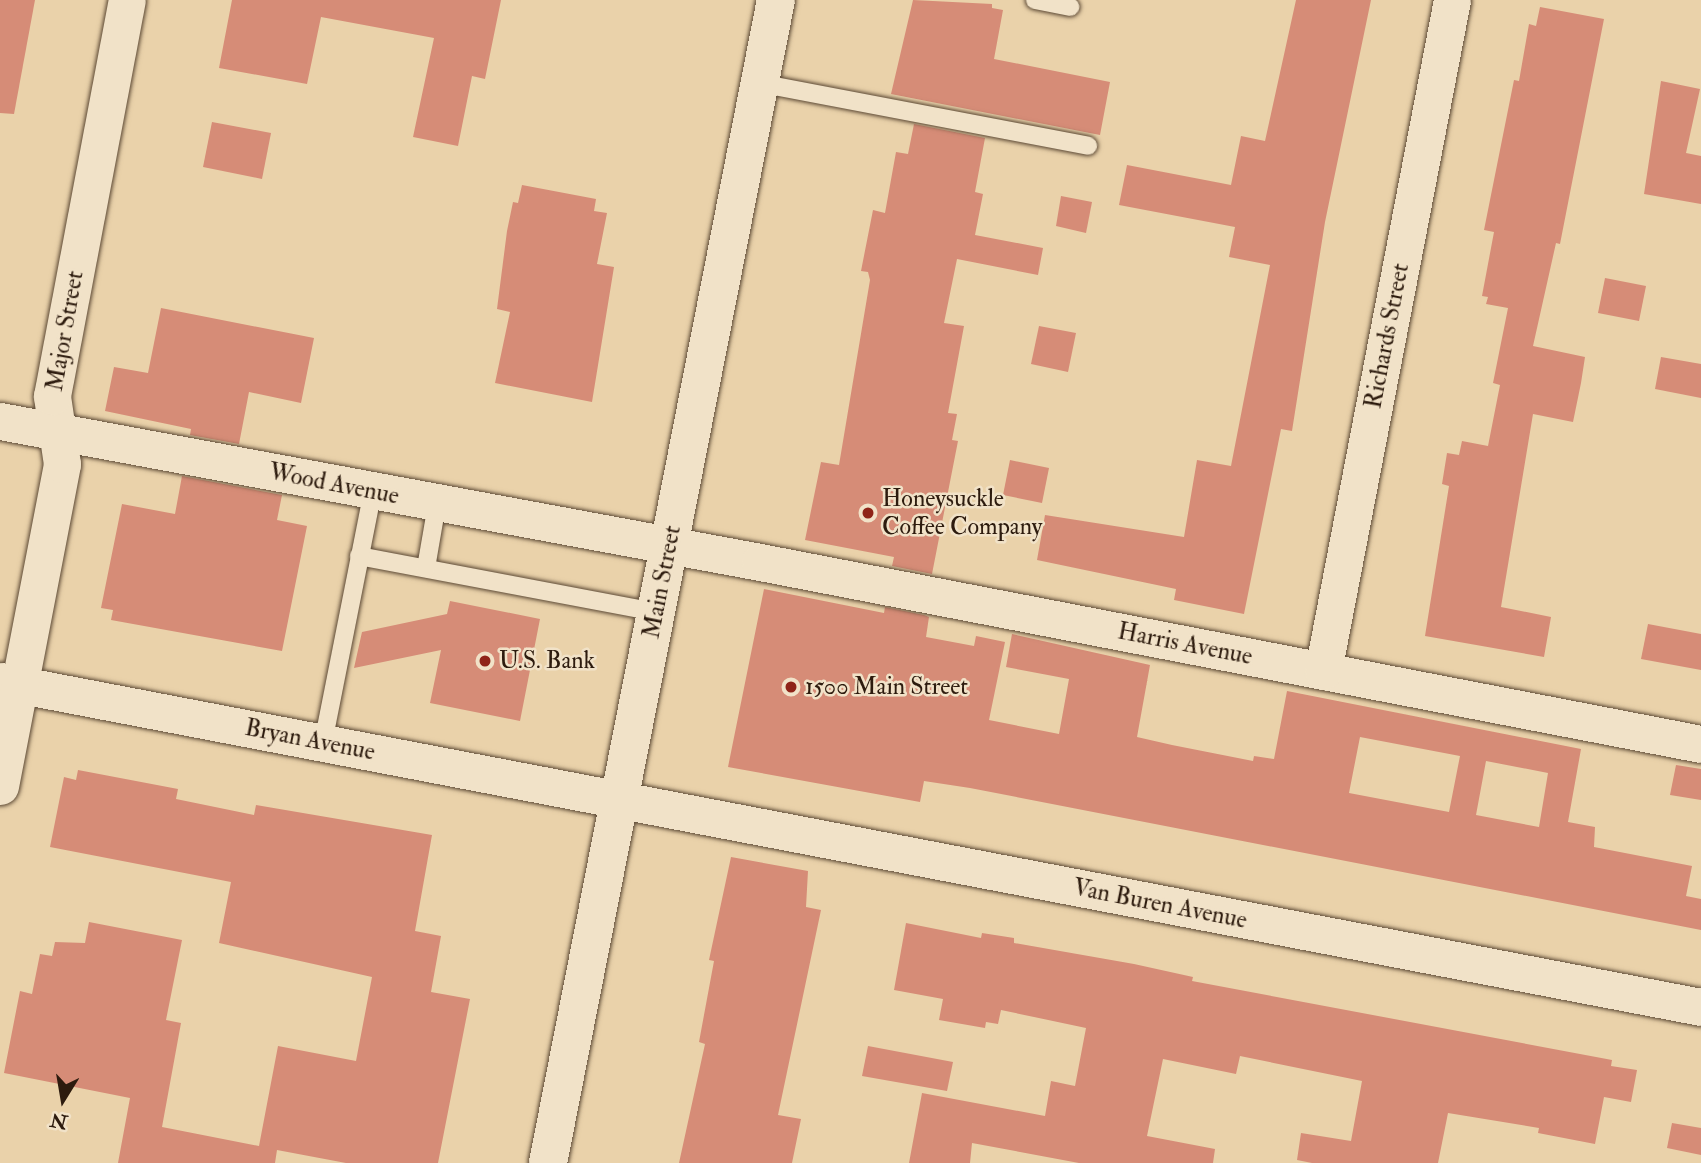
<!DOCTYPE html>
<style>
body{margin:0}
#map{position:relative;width:1701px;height:1163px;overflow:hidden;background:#ead2aa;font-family:"IM FELL Double Pica",serif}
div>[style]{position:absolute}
.building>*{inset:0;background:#d68c77}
.roads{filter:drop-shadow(0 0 2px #5c4935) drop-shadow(0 0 2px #5c4935)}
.service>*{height:18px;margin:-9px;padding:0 9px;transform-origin:9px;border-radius:9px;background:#f1e2c8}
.minor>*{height:37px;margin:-18.5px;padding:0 18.5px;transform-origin:18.5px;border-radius:18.5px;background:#f1e2c8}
.tertiary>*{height:38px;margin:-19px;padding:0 19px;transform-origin:19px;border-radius:19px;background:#f1e2c8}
.dots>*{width:19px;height:19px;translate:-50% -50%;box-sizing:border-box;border:4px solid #f1e2c8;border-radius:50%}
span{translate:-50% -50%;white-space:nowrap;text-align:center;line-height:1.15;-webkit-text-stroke:5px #f1e2c8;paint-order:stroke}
.street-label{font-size:24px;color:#2d1b0e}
.poi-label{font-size:24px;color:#2d1b0e}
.left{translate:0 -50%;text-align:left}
.north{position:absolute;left:28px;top:1065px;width:70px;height:70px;-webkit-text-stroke:5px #f1e2c8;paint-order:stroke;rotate:191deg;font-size:19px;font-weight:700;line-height:28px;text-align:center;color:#2d1b0e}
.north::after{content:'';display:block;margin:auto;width:24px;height:32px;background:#2d1b0e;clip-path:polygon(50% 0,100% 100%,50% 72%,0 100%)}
</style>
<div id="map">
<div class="building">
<i style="clip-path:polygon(0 0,35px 0,14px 114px,0 113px)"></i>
<i style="clip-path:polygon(232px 0,501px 0,485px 79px,472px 76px,458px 146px,413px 137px,434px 38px,321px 17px,307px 84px,219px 68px)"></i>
<i style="clip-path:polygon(913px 0,992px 4px,992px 8px,1003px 10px,994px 59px,1110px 82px,1100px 135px,891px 94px)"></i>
<i style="clip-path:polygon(1296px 0,1371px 0,1325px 222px,1292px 431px,1281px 429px,1244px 614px,1174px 600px,1176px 589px,1037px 560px,1045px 515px,1184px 537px,1197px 460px,1231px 466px,1270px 265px,1229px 257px,1235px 227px,1119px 205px,1127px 165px,1231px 185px,1241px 136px,1265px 141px)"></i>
<i style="clip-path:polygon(1540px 7px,1604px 19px,1560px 244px,1556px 243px,1533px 346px,1585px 357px,1581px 383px,1573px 422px,1533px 414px,1501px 607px,1551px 617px,1544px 657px,1425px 636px,1449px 486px,1442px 484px,1447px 453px,1459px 455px,1462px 441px,1488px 446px,1500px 385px,1493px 383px,1508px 308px,1486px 304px,1488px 297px,1482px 296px,1494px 232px,1484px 230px,1514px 80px,1519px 81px,1529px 24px,1536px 26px)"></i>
<i style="clip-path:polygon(1661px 81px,1700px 89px,1686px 153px,1701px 156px,1701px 204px,1644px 194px)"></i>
<i style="clip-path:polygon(212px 122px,271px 133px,262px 179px,203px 167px)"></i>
<i style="clip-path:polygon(914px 124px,985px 138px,975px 192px,983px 194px,975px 235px,1043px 248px,1038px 275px,957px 259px,944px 323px,964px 326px,948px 413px,957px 414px,952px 440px,958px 441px,932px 574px,892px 566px,894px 557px,805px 540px,821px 462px,839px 465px,870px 280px,868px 272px,861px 271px,873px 210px,885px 213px,896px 152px,908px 154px)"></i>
<i style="clip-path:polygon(522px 185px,596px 199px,594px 211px,607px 213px,597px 264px,614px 267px,592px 402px,495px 383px,510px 312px,497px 309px,507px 231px,513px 202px,518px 203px)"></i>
<i style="clip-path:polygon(1061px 196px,1092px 202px,1086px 233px,1056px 226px)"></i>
<i style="clip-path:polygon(1605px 278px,1646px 286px,1639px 321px,1598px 313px)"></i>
<i style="clip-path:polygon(161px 308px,314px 338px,301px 403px,249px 392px,239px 444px,190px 435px,191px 429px,105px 411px,114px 367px,148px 373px)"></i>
<i style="clip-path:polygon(1039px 326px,1076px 333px,1068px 372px,1031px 364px)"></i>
<i style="clip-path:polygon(1661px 357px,1701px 364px,1701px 398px,1655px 389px)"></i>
<i style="clip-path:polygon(1010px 460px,1049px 468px,1042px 503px,1003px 495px)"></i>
<i style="clip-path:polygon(182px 476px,282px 495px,277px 520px,307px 526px,282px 651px,111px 620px,113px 610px,101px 608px,122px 504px,175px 514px)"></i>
<i style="clip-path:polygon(evenodd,764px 589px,884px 613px,885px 607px,924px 615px,929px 617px,926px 637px,974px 646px,976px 636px,1005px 642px,989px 720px,1059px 734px,1069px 679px,1006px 667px,1012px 634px,1150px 665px,1137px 737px,1172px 745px,1253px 761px,1254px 756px,1274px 759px,1287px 691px,1581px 749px,1568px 822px,1595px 827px,1594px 847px,1692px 866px,1686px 896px,1701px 899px,1701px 930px,970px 788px,924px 781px,920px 802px,728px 767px,764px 589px,1360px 737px,1460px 756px,1449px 812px,1349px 793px,1360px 737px,764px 589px,1486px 761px,1548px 773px,1539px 827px,1476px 815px,1486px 761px)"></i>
<i style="clip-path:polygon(450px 601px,540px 619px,520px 721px,430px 703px,441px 650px,354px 668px,362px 632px,447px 614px)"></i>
<i style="clip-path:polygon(1648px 624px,1701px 634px,1701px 670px,1641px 659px)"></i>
<i style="clip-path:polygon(1676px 765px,1701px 769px,1701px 800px,1670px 795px)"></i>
<i style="clip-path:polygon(78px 770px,178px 789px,176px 799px,254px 815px,256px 805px,432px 835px,415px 931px,441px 936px,431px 992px,470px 999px,438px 1163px,346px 1163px,277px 1150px,275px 1163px,118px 1163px,130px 1098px,4px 1073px,20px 991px,32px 994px,40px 954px,52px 956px,55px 942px,85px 943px,89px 922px,182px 940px,166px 1020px,181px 1023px,162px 1127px,259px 1146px,278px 1046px,356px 1061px,372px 977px,219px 943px,231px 882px,50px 847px,64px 777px,76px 780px)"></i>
<i style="clip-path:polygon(731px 857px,808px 871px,806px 907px,821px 910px,778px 1115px,801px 1119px,792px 1163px,679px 1163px,705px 1044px,699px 1042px,714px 961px,709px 960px)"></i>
<i style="clip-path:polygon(906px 923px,981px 938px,982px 933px,1014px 938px,1014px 943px,1134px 964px,1193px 977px,1192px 981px,1612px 1060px,1611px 1066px,1637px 1070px,1631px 1102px,1604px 1097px,1595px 1144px,1538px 1133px,1539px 1128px,1448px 1113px,1438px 1163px,1312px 1163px,1297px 1160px,1301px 1133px,1351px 1141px,1362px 1081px,1240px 1056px,1236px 1074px,1163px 1059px,1147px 1136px,1215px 1149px,1213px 1163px,1079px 1163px,972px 1143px,970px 1163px,909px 1163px,922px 1093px,1045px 1116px,1051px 1081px,1075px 1086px,1086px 1028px,1001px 1010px,998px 1024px,986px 1022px,985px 1028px,939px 1020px,943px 999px,894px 990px)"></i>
<i style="clip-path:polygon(868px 1046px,953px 1062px,947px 1091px,862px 1076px)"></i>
<i style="clip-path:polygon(1672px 1123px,1701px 1128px,1701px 1155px,1667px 1148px)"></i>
</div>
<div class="roads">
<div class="service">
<i style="left:1035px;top:0;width:36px;rotate:11deg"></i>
<i style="left:759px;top:83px;width:335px;rotate:10.8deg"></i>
<i style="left:359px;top:556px;width:302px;rotate:10.7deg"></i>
<i style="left:426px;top:568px;width:65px;rotate:-80.2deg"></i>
<i style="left:323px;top:743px;width:257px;rotate:-78.8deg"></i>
</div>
<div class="minor">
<i style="left:0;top:421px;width:773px;rotate:10.51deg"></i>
<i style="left:760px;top:562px;width:958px;rotate:10.95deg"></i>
<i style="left:1323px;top:671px;width:683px;rotate:-79.12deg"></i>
<i style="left:0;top:681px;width:1732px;rotate:10.85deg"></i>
<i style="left:0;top:786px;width:328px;rotate:-79.1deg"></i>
<i style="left:62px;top:464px;width:69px;rotate:-98.4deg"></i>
<i style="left:52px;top:396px;width:403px;rotate:-79.3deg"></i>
</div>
<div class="tertiary">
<i style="left:548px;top:1163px;width:1185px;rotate:-78.91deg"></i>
</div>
</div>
<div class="dots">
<i style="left:868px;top:513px;background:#8f2418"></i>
<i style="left:485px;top:661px;background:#8f2418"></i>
<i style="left:791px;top:687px;background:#8f2418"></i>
</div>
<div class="street-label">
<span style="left:65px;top:331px;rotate:-80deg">Major Street</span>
<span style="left:1387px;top:336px;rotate:-79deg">Richards Street</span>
<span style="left:334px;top:484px;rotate:11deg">Wood Avenue</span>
<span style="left:662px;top:582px;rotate:-79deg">Main Street</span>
<span style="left:1185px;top:644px;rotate:11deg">Harris Avenue</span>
<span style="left:310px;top:740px;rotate:11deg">Bryan Avenue</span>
<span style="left:1160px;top:904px;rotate:11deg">Van Buren Avenue</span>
</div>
<div class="poi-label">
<span class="left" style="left:882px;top:513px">Honeysuckle<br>Coffee Company</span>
<span class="left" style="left:499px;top:661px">U.S. Bank</span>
<span class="left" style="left:805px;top:687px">1500 Main Street</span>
</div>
<div class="north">N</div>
</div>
